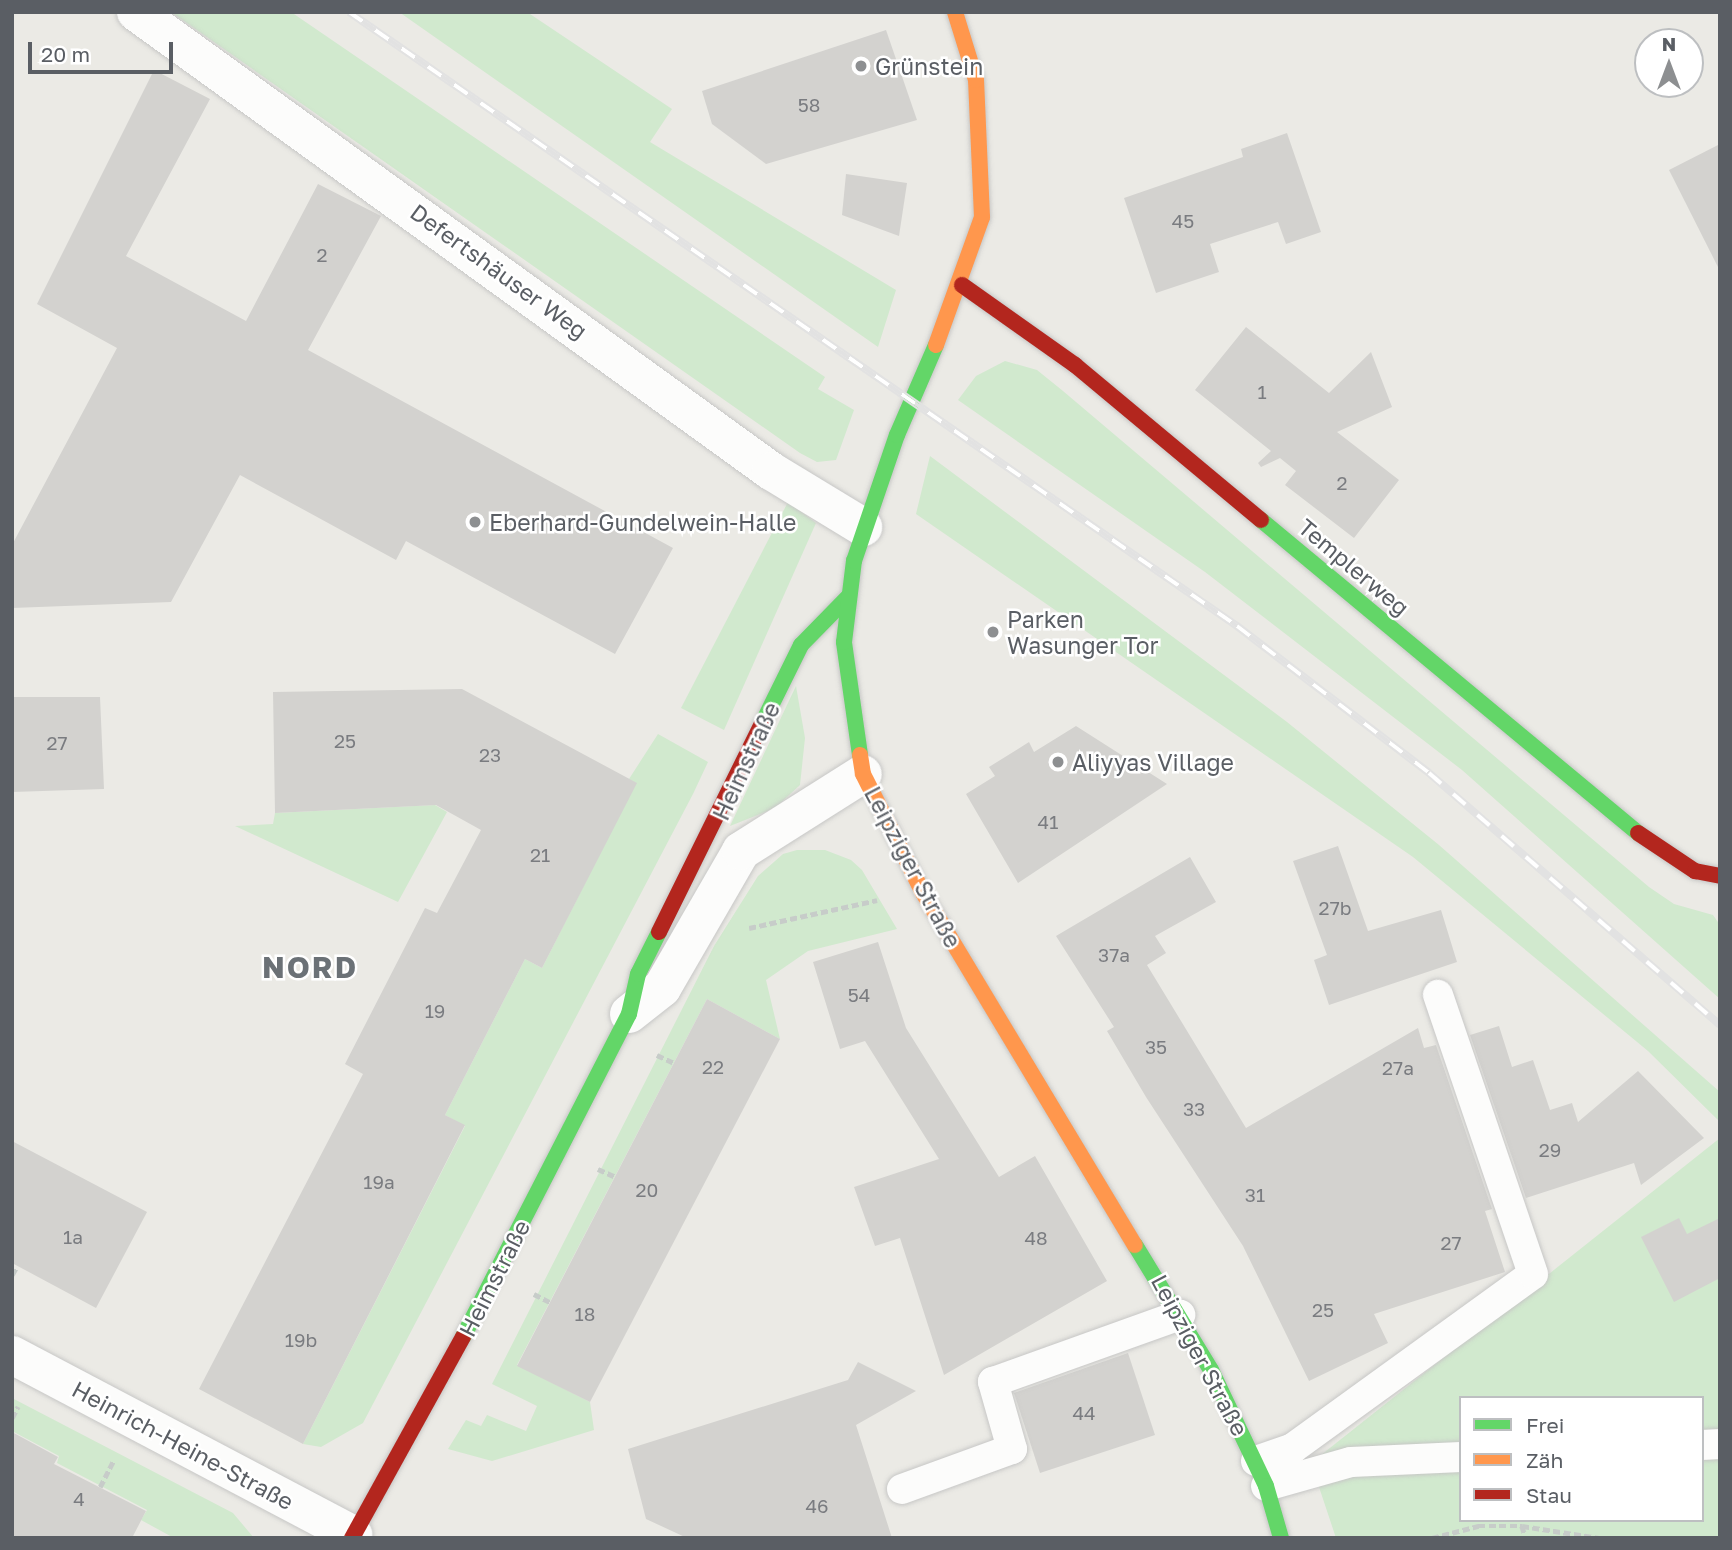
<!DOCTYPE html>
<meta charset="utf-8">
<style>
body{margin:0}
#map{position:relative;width:1732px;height:1550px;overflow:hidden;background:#ebeae5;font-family:"Golos Text",sans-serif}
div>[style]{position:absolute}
.green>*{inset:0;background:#d1e9ce}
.building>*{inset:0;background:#d3d2cf}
.path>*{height:4.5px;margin-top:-2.25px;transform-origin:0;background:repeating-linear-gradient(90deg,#c7ccc9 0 7px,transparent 0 10.5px)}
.roads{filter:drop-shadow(0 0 2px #c7c7c6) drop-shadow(0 0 2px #c7c7c6)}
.lane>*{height:30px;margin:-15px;padding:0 15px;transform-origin:15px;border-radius:15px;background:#fcfcfb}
.street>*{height:38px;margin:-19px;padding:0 19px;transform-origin:19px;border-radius:19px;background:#fcfcfb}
.fast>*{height:16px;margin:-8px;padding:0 8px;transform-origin:8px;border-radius:8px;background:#63d668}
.slow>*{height:16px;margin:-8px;padding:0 8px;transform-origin:8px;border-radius:8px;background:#ff974d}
.jam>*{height:16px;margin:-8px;padding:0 8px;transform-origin:8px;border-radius:8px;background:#b3261e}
.rail>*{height:8px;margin-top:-4px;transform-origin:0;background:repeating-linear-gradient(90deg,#fff 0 16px,#e2e2e2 0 32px);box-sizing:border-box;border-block:2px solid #e2e2e2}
.dots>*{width:19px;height:19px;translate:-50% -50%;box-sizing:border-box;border:4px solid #fff;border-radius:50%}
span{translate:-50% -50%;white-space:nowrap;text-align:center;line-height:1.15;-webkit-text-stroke:5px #fff;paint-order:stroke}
.number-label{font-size:19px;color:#7a7c80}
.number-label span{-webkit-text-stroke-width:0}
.poi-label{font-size:23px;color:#5a5e64}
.left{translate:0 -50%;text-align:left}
.street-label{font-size:23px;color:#5a5e64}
.district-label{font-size:30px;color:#6b7176;font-weight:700;letter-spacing:2px}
.frame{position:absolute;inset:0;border:14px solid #5a5e64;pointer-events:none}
.legend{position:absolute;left:1459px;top:1396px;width:245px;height:126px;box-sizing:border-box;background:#fff;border:2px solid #bdbfc1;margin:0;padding:9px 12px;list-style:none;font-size:21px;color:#5a5e64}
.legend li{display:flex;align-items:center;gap:14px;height:35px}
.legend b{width:35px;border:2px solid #bdbfc1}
.north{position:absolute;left:1634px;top:28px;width:70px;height:70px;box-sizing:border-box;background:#fff;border:2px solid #bdbfc1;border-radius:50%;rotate:0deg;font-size:19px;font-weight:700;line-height:28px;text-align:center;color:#5a5e64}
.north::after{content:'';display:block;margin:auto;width:24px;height:32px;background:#8d8f91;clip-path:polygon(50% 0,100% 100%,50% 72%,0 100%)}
.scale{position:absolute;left:28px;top:42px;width:145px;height:32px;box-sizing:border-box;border:4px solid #5a5e64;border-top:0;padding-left:9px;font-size:21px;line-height:24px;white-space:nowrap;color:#5a5e64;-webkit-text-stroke:5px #fff;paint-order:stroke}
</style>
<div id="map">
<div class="green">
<i style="clip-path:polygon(171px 12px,291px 12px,825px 377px,818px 389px,854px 410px,836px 460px,817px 462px,800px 453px)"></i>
<i style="clip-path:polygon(399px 12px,527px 12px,672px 109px,650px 142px,896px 290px,878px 347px)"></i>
<i style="clip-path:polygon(1005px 361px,1037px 370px,1063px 391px,1649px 887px,1674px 904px,1713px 915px,1720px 925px,1720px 999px,1462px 770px,1205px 572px,958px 400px,976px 376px)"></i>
<i style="clip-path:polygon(930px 456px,1287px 722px,1439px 845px,1720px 1092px,1720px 1122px,1648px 1051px,1413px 857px,916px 514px)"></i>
<i style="clip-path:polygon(788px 502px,816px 523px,724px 730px,681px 708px)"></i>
<i style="clip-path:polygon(796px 686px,805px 738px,800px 785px,775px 808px,730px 826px)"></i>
<i style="clip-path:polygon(658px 734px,708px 762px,693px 794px,363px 1423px,321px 1447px,303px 1444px,465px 1126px,445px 1115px,525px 959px,542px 968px,636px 783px,629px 779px)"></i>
<i style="clip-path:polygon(435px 805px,447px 812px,398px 902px,235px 826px,273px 824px,275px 813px)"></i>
<i style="clip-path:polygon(797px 850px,825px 850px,851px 860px,862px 870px,897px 929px,808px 951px,766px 980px,780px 1039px,707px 999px,517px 1365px,590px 1402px,594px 1430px,492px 1461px,448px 1449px,466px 1420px,481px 1426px,487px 1415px,526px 1431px,537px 1406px,492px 1384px,714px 946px,758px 876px,783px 854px)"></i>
<i style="clip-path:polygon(evenodd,1720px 1138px,1720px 1538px,1336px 1538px,1311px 1463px,1720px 1138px,1461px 1398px,1702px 1398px,1702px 1520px,1461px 1520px,1461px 1398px)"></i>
<i style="clip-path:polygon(12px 1398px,233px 1513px,254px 1538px,174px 1538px,141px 1520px,147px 1510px,57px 1463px,59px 1456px,12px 1431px)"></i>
</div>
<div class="building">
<i style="clip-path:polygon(886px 30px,917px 120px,766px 164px,712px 124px,702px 91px)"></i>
<i style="clip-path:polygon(154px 70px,210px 99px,126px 256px,246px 321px,318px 184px,381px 216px,308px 350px,673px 548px,615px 654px,406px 541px,396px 560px,240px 475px,171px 602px,12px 608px,12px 545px,117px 348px,37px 304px)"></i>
<i style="clip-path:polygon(1287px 133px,1321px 232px,1286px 244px,1278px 222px,1210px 244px,1219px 272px,1156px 293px,1124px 198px,1243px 157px,1241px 149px)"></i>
<i style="clip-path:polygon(1720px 144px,1720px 271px,1669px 170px)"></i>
<i style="clip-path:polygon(846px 174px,907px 183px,899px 236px,842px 215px)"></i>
<i style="clip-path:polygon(1246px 327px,1329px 393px,1371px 352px,1392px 407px,1337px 432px,1399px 480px,1354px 538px,1285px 485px,1296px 471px,1280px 458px,1261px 467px,1258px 463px,1271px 451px,1195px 390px)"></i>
<i style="clip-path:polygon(462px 689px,637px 783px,542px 968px,525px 959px,445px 1115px,465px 1125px,303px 1444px,199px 1389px,363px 1074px,345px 1064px,425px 908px,437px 913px,481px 830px,436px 805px,275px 813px,273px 692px)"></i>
<i style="clip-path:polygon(12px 697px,100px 697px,104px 789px,12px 792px)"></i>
<i style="clip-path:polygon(1076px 726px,1167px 784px,1018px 883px,966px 794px,995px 776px,989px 767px,1029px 742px,1034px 752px)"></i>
<i style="clip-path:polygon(1338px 846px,1368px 931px,1441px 910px,1457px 962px,1329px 1005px,1314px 960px,1327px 955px,1293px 861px)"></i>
<i style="clip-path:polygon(1190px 857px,1216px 902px,1155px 936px,1166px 953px,1147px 965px,1246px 1128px,1418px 1028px,1424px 1048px,1436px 1045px,1492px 1209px,1485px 1211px,1505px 1272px,1374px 1314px,1388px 1343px,1309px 1381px,1243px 1246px,1146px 1097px,1107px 1031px,1114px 1027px,1056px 936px)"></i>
<i style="clip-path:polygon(878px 942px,906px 1028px,999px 1177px,1035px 1156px,1107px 1281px,944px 1375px,900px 1238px,875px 1246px,854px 1187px,939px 1159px,865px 1041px,840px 1049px,813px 962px)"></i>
<i style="clip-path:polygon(707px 999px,780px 1039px,590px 1402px,517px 1366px)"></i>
<i style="clip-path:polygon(1499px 1026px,1512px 1067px,1533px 1060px,1550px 1110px,1572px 1103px,1578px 1122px,1638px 1071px,1704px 1138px,1641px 1185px,1634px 1163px,1526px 1198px,1470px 1035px)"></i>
<i style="clip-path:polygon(12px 1141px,147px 1212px,96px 1308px,12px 1263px)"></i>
<i style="clip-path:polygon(1679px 1218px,1687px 1234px,1720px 1218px,1720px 1278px,1674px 1302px,1641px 1237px)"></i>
<i style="clip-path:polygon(1128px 1353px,1155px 1435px,1040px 1473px,1014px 1393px)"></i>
<i style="clip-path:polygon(858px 1362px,916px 1391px,856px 1425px,892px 1538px,687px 1538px,646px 1519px,628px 1449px,848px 1380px)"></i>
<i style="clip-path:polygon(12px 1432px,58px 1457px,54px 1464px,146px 1511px,132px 1538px,12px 1538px)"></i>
</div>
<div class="path">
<i style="left:749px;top:928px;width:131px;rotate:-12.3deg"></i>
<i style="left:657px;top:1055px;width:19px;rotate:25deg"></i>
<i style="left:598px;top:1169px;width:20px;rotate:24deg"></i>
<i style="left:12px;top:1275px;width:10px;rotate:-61deg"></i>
<i style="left:534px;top:1294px;width:18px;rotate:27deg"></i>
<i style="left:12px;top:1418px;width:13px;rotate:-63deg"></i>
<i style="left:100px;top:1487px;width:30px;rotate:-63deg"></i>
<i style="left:1522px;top:1526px;width:13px;rotate:72deg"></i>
<i style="left:1432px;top:1538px;width:48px;rotate:-14.6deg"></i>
<i style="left:1478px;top:1526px;width:44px"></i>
<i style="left:1522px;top:1526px;width:78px;rotate:8.9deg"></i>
</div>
<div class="roads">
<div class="lane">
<i style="left:1702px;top:1445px;width:18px;rotate:-3deg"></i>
<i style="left:1256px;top:1461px;width:39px;rotate:-19deg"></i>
<i style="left:1293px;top:1448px;width:296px;rotate:-35.9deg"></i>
<i style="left:1533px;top:1274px;width:295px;rotate:-108.8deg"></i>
<i style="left:1266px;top:1486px;width:88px;rotate:-15.8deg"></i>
<i style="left:1351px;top:1462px;width:110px;rotate:-2.6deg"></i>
<i style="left:902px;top:1489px;width:117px;rotate:-20deg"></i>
<i style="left:1012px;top:1449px;width:70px;rotate:-105.8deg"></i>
<i style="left:993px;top:1382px;width:199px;rotate:-19.7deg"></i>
</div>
<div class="street">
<i style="left:136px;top:12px;width:784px;rotate:35.86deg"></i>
<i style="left:771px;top:471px;width:108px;rotate:31.3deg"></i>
<i style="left:629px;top:1014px;width:42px;rotate:-38.2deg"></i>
<i style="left:662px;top:988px;width:158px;rotate:-60deg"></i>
<i style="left:741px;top:851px;width:144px;rotate:-32.3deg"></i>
<i style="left:12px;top:1355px;width:386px;rotate:27.8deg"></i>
</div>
<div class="fast">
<i style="left:1261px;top:520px;width:490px;rotate:39.7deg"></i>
<i style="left:762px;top:724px;width:88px;rotate:-63.7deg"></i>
<i style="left:801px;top:645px;width:67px;rotate:-45.6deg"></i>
<i style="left:860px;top:755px;width:114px;rotate:-98.1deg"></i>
<i style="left:844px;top:642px;width:82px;rotate:-83deg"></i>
<i style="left:854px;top:561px;width:133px;rotate:-71.2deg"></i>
<i style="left:897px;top:435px;width:98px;rotate:-66.6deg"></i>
<i style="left:1135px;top:1245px;width:146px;rotate:58.7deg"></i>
<i style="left:1211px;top:1370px;width:128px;rotate:64.6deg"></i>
<i style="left:1266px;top:1486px;width:54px;rotate:73.9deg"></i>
<i style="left:463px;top:1337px;width:363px;rotate:-62.8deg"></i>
<i style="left:629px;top:1014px;width:41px;rotate:-77.3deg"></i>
<i style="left:638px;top:974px;width:47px;rotate:-63.4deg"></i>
</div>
<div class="slow">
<i style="left:936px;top:345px;width:136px;rotate:-70.2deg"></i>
<i style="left:982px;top:217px;width:137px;rotate:-92.5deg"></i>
<i style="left:976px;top:80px;width:71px;rotate:-107.2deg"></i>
<i style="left:860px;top:755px;width:19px;rotate:81deg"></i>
<i style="left:863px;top:774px;width:131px;rotate:63.2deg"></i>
<i style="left:922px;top:891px;width:413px;rotate:59deg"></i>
</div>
<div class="jam">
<i style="left:962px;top:285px;width:138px;rotate:35.3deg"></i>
<i style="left:1075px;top:365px;width:242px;rotate:39.8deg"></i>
<i style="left:1638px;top:833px;width:69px;rotate:33.7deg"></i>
<i style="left:1695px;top:871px;width:25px;rotate:11deg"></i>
<i style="left:659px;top:932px;width:232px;rotate:-63.7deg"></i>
<i style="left:352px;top:1538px;width:230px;rotate:-61.1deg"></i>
</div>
</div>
<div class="rail">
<i style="left:349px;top:12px;width:1080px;rotate:34.66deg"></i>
<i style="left:1237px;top:626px;width:242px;rotate:37.4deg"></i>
<i style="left:1429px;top:773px;width:385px;rotate:40.9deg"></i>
</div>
<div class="dots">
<i style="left:861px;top:66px;background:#8d8f91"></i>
<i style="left:475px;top:522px;background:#8d8f91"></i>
<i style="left:993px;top:632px;background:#8d8f91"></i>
<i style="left:1058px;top:762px;background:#8d8f91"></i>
</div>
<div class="number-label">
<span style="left:809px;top:105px">58</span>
<span style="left:1183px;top:221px">45</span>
<span style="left:322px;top:255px">2</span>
<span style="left:1262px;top:392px">1</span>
<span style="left:1342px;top:483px">2</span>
<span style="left:345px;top:741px">25</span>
<span style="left:57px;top:743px">27</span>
<span style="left:490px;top:755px">23</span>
<span style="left:1048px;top:822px">41</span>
<span style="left:540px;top:855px">21</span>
<span style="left:1335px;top:908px">27b</span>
<span style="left:1114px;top:955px">37a</span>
<span style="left:859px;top:995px">54</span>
<span style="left:435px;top:1011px">19</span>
<span style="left:1156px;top:1047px">35</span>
<span style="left:713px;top:1067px">22</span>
<span style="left:1398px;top:1068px">27a</span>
<span style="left:1194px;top:1109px">33</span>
<span style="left:1550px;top:1150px">29</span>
<span style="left:379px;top:1182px">19a</span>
<span style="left:647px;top:1190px">20</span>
<span style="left:1255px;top:1195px">31</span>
<span style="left:73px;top:1237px">1a</span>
<span style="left:1036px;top:1238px">48</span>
<span style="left:1451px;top:1243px">27</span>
<span style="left:1323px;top:1310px">25</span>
<span style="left:585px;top:1314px">18</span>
<span style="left:301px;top:1340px">19b</span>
<span style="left:1084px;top:1413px">44</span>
<span style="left:79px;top:1499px">4</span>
<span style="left:817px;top:1506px">46</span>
</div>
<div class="poi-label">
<span class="left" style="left:875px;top:66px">Grünstein</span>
<span class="left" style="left:489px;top:522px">Eberhard-Gundelwein-Halle</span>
<span class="left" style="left:1007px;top:632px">Parken<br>Wasunger Tor</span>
<span class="left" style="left:1072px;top:762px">Aliyyas Village</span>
</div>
<div class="street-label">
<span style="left:499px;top:271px;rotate:36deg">Defertshäuser Weg</span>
<span style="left:1354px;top:567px;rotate:40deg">Templerweg</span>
<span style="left:746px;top:761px;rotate:-65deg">Heimstraße</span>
<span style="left:913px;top:867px;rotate:62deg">Leipziger Straße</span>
<span style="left:494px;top:1278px;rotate:-63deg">Heimstraße</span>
<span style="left:1200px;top:1355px;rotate:62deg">Leipziger Straße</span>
<span style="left:183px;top:1445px;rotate:28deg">Heinrich-Heine-Straße</span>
</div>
<div class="district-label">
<span style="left:310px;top:967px">NORD</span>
</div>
<div class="frame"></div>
<ul class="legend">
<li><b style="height:9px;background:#63d668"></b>Frei</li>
<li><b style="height:9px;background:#ff974d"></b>Zäh</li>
<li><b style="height:9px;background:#b3261e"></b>Stau</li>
</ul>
<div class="north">N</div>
<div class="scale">20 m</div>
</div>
